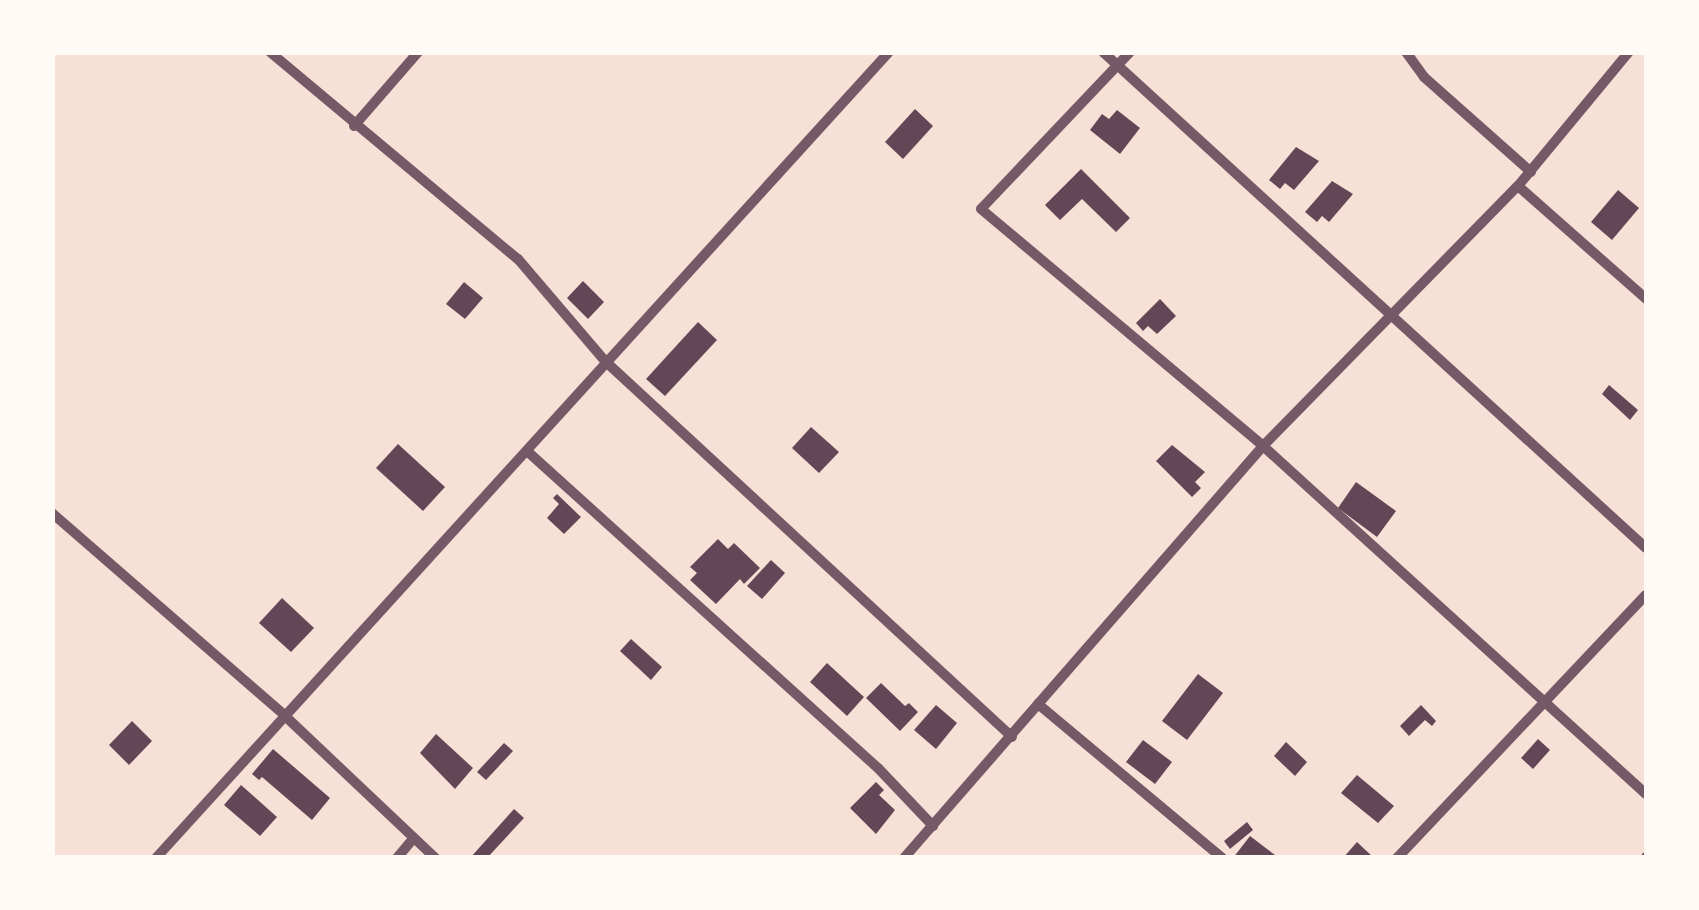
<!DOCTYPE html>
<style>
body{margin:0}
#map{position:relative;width:1699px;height:910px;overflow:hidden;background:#f7e1d7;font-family:"Libre Baskerville",serif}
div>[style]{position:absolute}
.building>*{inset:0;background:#644757}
.minor>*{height:10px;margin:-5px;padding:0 5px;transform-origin:5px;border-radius:5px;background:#755966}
span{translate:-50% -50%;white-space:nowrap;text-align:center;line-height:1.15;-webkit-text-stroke:9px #fffaf5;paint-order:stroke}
.frame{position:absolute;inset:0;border:55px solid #fffaf5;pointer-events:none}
</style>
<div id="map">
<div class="building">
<i style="clip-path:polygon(915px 109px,933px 126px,903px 159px,885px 142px)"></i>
<i style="clip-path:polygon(1117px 110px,1140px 128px,1120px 154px,1090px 130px,1102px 114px,1109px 119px)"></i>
<i style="clip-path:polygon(1296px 147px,1319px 161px,1294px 190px,1285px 183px,1280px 189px,1269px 180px)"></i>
<i style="clip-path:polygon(1081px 169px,1130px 218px,1116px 232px,1082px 199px,1060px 220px,1045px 205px)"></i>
<i style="clip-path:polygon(1332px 181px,1353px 194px,1329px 222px,1322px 216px,1317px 222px,1305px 212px)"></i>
<i style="clip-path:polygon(1618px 190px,1639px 208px,1612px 240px,1591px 222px)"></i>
<i style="clip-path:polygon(583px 281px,604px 302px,588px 319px,567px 298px)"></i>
<i style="clip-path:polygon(464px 282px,483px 298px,465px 319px,446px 304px)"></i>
<i style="clip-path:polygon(1160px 299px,1176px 316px,1157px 334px,1148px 326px,1143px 331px,1136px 323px)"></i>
<i style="clip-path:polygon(698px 322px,717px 340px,665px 396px,646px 379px)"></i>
<i style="clip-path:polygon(1609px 385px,1638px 410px,1630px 420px,1602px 394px)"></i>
<i style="clip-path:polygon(811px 427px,839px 452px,819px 473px,792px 448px)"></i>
<i style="clip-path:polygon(398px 444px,445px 487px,423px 511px,376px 468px)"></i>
<i style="clip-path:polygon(1172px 445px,1205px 472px,1195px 482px,1201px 488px,1192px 497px,1156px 461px)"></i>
<i style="clip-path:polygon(1356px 482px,1396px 511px,1377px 537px,1338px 508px)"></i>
<i style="clip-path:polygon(557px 494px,581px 517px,564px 534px,547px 518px,559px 504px,553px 498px)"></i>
<i style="clip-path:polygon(718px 539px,728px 549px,734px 543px,760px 568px,744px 584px,740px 579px,716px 604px,690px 580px,697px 573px,690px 567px)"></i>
<i style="clip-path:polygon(771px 560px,785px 573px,762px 599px,747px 586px)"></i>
<i style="clip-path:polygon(282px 598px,314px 628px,291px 652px,259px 623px)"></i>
<i style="clip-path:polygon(631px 639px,662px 667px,651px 680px,620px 651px)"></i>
<i style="clip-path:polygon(827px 663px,864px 697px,847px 716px,810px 682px)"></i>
<i style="clip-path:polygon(1198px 674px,1223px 693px,1187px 740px,1162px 721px)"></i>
<i style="clip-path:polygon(881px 683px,905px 706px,909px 703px,918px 712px,900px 731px,866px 698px)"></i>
<i style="clip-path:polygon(936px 705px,957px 723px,936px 749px,914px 730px)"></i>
<i style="clip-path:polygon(1421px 705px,1436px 721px,1432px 726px,1425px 720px,1409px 736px,1400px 726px)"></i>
<i style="clip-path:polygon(132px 721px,152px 741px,129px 765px,109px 745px)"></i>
<i style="clip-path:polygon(436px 734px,473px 768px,455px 789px,420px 753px)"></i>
<i style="clip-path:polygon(1538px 739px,1550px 750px,1533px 769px,1521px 758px)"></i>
<i style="clip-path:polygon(1143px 740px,1172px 762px,1155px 784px,1126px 762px)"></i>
<i style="clip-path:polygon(1286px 742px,1307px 762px,1295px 776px,1274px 756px)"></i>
<i style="clip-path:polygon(504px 743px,513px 751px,486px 780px,477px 772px)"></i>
<i style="clip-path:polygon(273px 749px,330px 798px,312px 820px,262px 777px,259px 780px,252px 774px)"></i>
<i style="clip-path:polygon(1357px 775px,1394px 806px,1378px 823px,1341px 793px)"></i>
<i style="clip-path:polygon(876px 782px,884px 790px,879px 795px,895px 810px,876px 834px,850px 808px)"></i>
<i style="clip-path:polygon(241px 785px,277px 817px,260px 836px,224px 805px)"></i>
<i style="clip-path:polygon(514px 809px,524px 818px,487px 858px,470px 858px)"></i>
<i style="clip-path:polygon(1247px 822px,1253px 830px,1230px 849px,1224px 841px)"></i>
<i style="clip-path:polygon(1250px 836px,1279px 858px,1233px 858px)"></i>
<i style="clip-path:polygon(1357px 842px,1374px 858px,1343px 858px)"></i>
</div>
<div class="minor">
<i style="left:270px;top:52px;width:323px;rotate:39.9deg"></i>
<i style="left:518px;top:259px;width:134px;rotate:49.5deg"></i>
<i style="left:605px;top:361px;width:554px;rotate:42.73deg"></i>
<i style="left:1103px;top:52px;width:735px;rotate:42.41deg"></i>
<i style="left:1130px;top:52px;width:216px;rotate:133.5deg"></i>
<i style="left:981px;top:209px;width:368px;rotate:40deg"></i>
<i style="left:1263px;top:446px;width:517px;rotate:42.26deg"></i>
<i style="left:1406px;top:52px;width:31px;rotate:54deg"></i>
<i style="left:1424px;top:77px;width:143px;rotate:41.6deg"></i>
<i style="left:354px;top:126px;width:98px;rotate:-49.1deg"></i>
<i style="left:1518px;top:186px;width:171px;rotate:41.4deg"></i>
<i style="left:527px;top:451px;width:473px;rotate:42.1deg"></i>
<i style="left:878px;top:768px;width:80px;rotate:46.5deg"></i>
<i style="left:52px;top:513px;width:308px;rotate:41deg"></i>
<i style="left:284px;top:715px;width:208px;rotate:43.4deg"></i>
<i style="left:1038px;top:704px;width:240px;rotate:39.9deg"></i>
<i style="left:156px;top:858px;width:1089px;rotate:-47.72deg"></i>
<i style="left:397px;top:858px;width:26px;rotate:-50deg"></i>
<i style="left:904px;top:858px;width:546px;rotate:-48.93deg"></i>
<i style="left:1263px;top:446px;width:364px;rotate:-45.6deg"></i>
<i style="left:1518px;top:186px;width:174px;rotate:-50.4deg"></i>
<i style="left:1397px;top:858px;width:362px;rotate:-46.6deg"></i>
<i style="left:1646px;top:858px;width:1px;rotate:-90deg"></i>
</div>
<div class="frame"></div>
</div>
